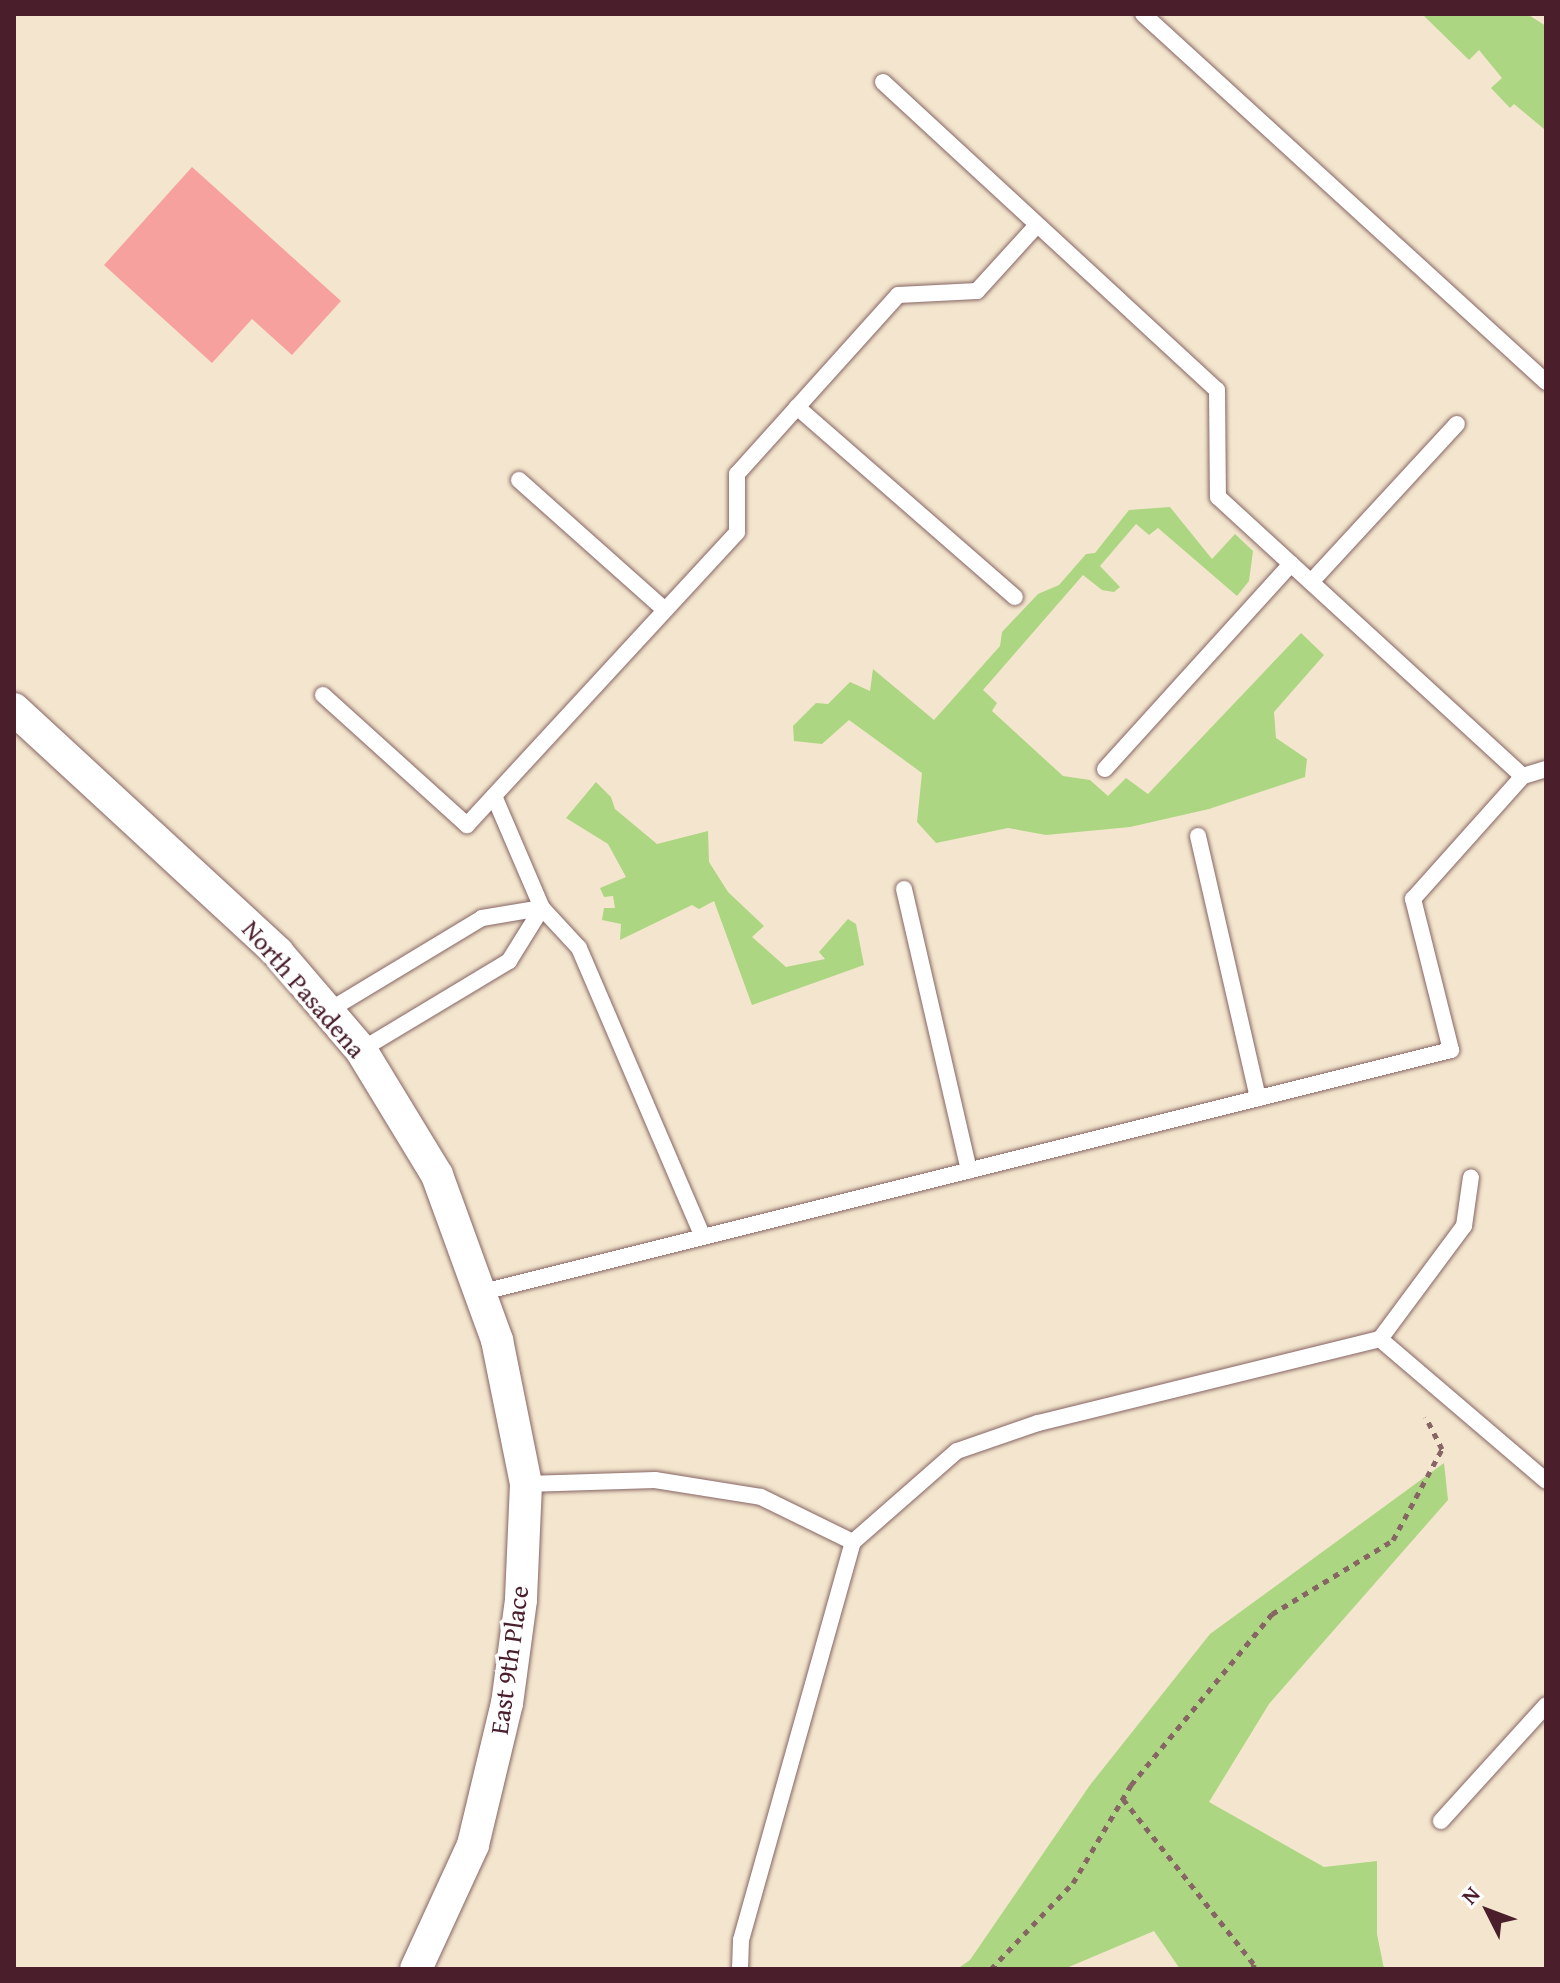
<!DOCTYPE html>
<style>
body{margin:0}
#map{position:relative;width:1560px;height:1983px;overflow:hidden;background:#f4e6ce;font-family:"Gentium Book Plus",serif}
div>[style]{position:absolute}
.green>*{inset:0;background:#acd681}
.building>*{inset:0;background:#f6a19e}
.path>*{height:5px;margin-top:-2.5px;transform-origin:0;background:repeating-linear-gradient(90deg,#866564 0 6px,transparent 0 12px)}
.roads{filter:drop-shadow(0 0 2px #866564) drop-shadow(0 0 2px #866564)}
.lane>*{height:16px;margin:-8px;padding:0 8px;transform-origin:8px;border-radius:8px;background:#fff}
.street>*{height:32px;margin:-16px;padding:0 16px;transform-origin:16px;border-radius:16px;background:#fff}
span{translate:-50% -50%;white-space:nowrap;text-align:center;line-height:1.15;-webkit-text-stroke:7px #fff;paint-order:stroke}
.street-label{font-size:26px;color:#4a1f2b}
.frame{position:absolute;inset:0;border:16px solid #4a1f2b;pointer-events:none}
.north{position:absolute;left:1448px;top:1871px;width:80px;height:80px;-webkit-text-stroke:6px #fff;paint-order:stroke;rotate:312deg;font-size:22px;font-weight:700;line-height:32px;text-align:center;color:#4a1f2b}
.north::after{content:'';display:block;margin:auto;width:28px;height:36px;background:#4a1f2b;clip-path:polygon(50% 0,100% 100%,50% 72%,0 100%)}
</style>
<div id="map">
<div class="green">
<i style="clip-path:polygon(1422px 14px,1527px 14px,1546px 26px,1544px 129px,1514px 104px,1510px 108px,1491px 88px,1502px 78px,1479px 50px,1469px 60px)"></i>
<i style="clip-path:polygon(1170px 507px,1212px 559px,1235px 534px,1253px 551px,1249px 581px,1237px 596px,1158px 528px,1149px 535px,1136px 524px,1100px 566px,1120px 587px,1114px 592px,1102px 590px,1083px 575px,983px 690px,997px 703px,992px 711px,1063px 776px,1090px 780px,1108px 796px,1126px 778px,1148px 794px,1301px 633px,1324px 655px,1274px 712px,1276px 738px,1307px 759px,1305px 777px,1209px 809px,1130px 827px,1046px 835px,1008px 828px,936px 843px,917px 822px,922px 773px,849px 720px,822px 744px,794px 741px,793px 726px,816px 703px,828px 704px,850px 682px,870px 691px,873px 669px,934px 720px,1000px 646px,1002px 632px,1038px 594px,1059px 585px,1086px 554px,1095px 553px,1129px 510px)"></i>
<i style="clip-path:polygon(596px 782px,611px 797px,615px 809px,657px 844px,708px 831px,709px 862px,728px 892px,764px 926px,752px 937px,786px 967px,825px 959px,819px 952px,848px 919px,856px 924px,864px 965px,752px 1005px,714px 901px,699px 909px,692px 905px,620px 940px,621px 924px,602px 920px,604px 908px,615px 908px,613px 896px,604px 897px,600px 888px,626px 877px,608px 844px,566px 818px)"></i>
<i style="clip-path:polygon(1444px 1463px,1448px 1500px,1269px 1704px,1209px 1802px,1324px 1867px,1377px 1861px,1377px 1934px,1384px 1969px,1180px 1969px,1154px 1931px,1064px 1969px,957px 1969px,970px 1960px,1090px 1785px,1210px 1634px)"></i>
</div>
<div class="building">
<i style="clip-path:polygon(192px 167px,341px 301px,292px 355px,252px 319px,212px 363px,104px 265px)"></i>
</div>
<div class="path">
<i style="left:1123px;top:1799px;width:211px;rotate:51.6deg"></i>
<i style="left:1254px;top:1964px;width:5px;rotate:101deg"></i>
<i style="left:991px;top:1969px;width:119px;rotate:-46.4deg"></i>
<i style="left:1073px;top:1883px;width:114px;rotate:-59.4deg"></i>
<i style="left:1131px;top:1785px;width:222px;rotate:-50.5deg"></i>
<i style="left:1272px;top:1614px;width:142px;rotate:-31.4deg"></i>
<i style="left:1393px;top:1540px;width:103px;rotate:-61.7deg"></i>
<i style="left:1442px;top:1449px;width:36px;rotate:-117deg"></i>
</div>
<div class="roads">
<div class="lane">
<i style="left:1143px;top:14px;width:546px;rotate:42.4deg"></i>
<i style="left:883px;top:82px;width:454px;rotate:42.7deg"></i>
<i style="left:1217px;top:390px;width:107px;rotate:89.5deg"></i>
<i style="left:1218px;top:497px;width:413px;rotate:42.5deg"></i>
<i style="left:797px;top:407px;width:289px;rotate:41.1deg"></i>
<i style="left:519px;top:480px;width:195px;rotate:41.7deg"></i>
<i style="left:1311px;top:582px;width:215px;rotate:-47.3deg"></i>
<i style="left:323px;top:695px;width:194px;rotate:42.1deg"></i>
<i style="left:467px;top:825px;width:398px;rotate:-47.3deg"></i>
<i style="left:737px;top:532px;width:58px;rotate:-90deg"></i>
<i style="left:737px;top:474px;width:241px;rotate:-48deg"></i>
<i style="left:898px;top:295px;width:79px;rotate:-2.9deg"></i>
<i style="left:977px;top:291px;width:89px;rotate:-47.7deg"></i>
<i style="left:1105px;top:769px;width:277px;rotate:-47.8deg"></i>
<i style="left:494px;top:796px;width:122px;rotate:66.8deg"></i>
<i style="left:542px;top:908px;width:54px;rotate:47.2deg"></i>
<i style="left:579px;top:948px;width:314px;rotate:66.8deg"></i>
<i style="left:1198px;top:836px;width:269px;rotate:77.1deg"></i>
<i style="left:904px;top:889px;width:289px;rotate:77deg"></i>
<i style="left:328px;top:1011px;width:180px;rotate:-31.1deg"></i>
<i style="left:482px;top:918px;width:61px;rotate:-9.5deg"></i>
<i style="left:361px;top:1050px;width:173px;rotate:-31deg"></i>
<i style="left:509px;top:961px;width:62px;rotate:-58.1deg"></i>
<i style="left:479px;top:1293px;width:1002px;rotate:-14.04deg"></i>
<i style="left:1451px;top:1050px;width:156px;rotate:-104.1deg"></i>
<i style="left:1413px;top:899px;width:165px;rotate:-48.2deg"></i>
<i style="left:1523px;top:776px;width:24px;rotate:-17deg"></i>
<i style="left:1380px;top:1339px;width:141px;rotate:-53.4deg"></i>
<i style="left:1464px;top:1226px;width:49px;rotate:-81.9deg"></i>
<i style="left:526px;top:1484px;width:129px;rotate:-1.8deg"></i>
<i style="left:655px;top:1480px;width:107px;rotate:9.1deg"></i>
<i style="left:761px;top:1497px;width:102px;rotate:26.1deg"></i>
<i style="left:1441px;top:1821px;width:156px;rotate:-47.8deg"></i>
<i style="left:740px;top:1969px;width:29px;rotate:-88deg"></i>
<i style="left:741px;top:1940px;width:413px;rotate:-74.3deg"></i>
<i style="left:853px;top:1542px;width:138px;rotate:-41.2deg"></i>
<i style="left:957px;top:1451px;width:86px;rotate:-19.1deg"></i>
<i style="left:1038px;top:1423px;width:352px;rotate:-13.8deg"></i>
<i style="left:1380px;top:1339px;width:218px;rotate:40.5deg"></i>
</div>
<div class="street">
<i style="left:14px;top:709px;width:359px;rotate:42.7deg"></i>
<i style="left:278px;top:953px;width:128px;rotate:49.4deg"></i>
<i style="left:361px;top:1050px;width:146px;rotate:58.7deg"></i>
<i style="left:437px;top:1175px;width:176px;rotate:70deg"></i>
<i style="left:497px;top:1340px;width:147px;rotate:78.6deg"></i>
<i style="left:526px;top:1484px;width:116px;rotate:92.5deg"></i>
<i style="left:521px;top:1600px;width:104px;rotate:97.7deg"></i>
<i style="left:507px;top:1703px;width:146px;rotate:103.5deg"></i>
<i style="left:473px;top:1845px;width:136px;rotate:114.7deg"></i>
</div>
</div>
<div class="street-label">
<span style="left:304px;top:989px;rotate:49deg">North Pasadena</span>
<span style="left:509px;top:1660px;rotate:-82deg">East 9th Place</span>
</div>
<div class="frame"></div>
<div class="north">N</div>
</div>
